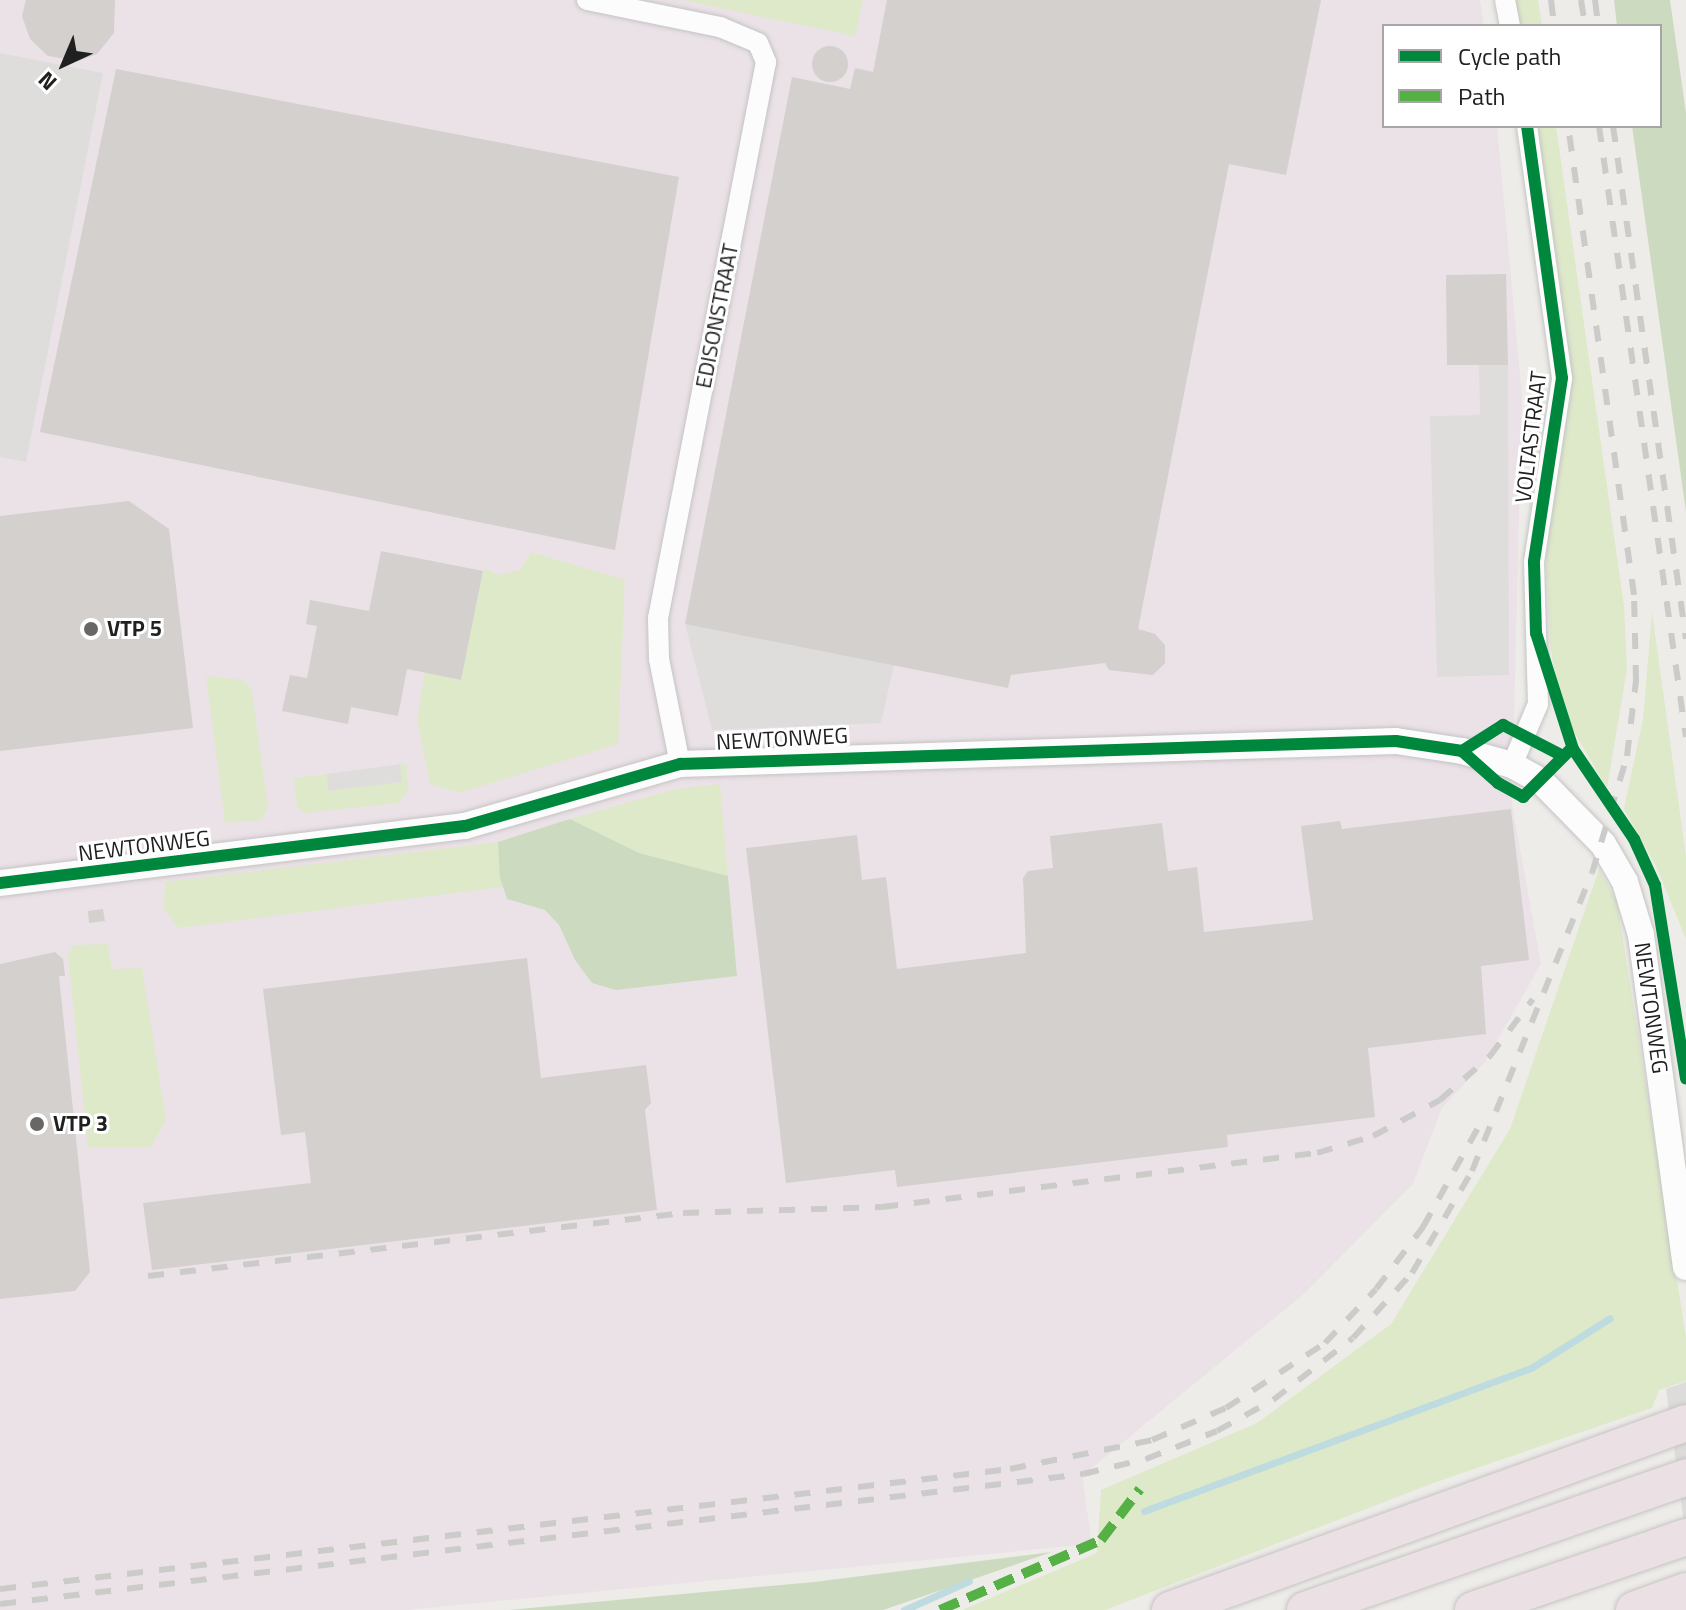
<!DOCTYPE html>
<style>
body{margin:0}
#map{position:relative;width:1686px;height:1610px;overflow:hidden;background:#eeece9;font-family:"Titillium Web",sans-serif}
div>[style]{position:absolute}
.industrial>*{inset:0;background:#ebe2e8}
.grass>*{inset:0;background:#dee9ca}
.forest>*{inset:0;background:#ccdbc0}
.parking>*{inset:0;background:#dedddc}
.pier>*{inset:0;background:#dddcdb}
.stream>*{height:7px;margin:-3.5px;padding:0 3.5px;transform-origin:3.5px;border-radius:3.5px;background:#bedbe0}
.building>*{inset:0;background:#d3d0ce}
.round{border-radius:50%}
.roads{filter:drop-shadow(0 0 2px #c5c4c3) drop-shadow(0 0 2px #c5c4c3)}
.minor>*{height:20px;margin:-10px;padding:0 10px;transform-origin:10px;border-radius:10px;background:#fcfcfc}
.tertiary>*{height:26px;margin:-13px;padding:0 13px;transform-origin:13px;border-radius:13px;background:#fcfcfc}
.motorway>*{height:36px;margin:-18px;padding:0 18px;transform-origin:18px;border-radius:18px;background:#ebe0e3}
.rail>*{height:6px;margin-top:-3px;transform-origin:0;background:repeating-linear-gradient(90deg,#cbcbca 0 16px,transparent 0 32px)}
.quiet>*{height:10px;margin-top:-5px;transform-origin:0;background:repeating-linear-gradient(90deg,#55b145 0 20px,transparent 0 30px)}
.cycleway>*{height:12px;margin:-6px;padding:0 6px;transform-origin:6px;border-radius:6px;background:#00873e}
.dots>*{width:22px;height:22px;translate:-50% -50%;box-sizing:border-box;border:4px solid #fff;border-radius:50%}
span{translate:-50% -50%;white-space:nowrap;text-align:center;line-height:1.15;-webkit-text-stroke:6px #fff;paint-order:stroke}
.street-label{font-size:22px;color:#202020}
.poi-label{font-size:22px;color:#202020;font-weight:700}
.left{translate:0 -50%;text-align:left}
.legend{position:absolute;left:1382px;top:24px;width:280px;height:104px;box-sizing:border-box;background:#fff;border:2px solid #a6a6a6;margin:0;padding:10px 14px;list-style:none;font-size:24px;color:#202020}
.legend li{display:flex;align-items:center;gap:16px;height:40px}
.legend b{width:40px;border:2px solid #a6a6a6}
.north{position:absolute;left:24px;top:24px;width:80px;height:80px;-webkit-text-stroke:6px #fff;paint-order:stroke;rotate:224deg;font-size:22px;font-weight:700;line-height:32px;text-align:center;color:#202020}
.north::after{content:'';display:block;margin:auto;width:28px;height:36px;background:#202020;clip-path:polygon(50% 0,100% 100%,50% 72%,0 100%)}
</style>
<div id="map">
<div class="industrial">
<i style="clip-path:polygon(0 0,1480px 0,1484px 26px,1384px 26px,1384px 126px,1497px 126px,1522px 395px,1512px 804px,1541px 964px,1485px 1062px,1442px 1108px,1413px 1184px,1305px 1293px,1082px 1476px,1092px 1544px,407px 1610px,0 1610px)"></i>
</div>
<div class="grass">
<i style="clip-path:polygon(682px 0,863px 0,855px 36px)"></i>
<i style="clip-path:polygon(1514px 0,1538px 0,1542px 26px,1518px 26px)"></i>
<i style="clip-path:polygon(1535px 126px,1556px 126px,1624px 606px,1627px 669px,1607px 788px,1570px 725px,1557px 690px,1550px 642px,1546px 551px,1571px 381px)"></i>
<i style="clip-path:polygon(531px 552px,625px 580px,618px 744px,459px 793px,430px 784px,417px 720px,425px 672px,460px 681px,484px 568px,500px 575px,520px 570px)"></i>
<i style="clip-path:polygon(1652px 612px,1686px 856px,1686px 939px,1656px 866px,1624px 809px,1643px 719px)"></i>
<i style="clip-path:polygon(206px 676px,244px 680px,252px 690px,268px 808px,261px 820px,225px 823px)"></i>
<i style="clip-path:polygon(400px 764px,407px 765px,408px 792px,398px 803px,304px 813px,297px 808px,294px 778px,327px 774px,329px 791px,401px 782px)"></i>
<i style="clip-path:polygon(720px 784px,728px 876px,639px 853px,570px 819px,675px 789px)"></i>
<i style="clip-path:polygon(498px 842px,502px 887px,178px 928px,164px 908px,165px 882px)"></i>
<i style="clip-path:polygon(1599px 869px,1617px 902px,1686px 1337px,1686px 1381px,1659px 1390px,1652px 1408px,1436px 1482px,1105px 1610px,962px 1610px,1097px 1553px,1101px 1490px,1257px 1423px,1391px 1324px,1510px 1129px)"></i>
<i style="clip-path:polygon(108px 944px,112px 969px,142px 968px,166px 1119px,151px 1147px,88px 1147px,68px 956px,73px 945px)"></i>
</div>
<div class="forest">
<i style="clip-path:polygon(1614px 0,1670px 0,1686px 113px,1686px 512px,1632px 126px,1660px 126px,1660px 26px,1617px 26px)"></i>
<i style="clip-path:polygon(570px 819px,639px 853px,728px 876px,737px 976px,616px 990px,592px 983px,575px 960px,559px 925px,545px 910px,507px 899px,500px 878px,498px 842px)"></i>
<i style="clip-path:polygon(1052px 1552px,883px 1610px,508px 1610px,814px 1582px)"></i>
</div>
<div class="parking">
<i style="clip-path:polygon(0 53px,103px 73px,26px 462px,0 457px)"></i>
<i style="clip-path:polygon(1479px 365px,1508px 365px,1509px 675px,1437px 677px,1430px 416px,1480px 415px)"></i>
<i style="clip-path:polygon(685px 624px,894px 665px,881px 723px,712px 730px)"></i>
<i style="clip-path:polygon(400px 764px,402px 782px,328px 791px,327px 774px)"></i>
</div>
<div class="pier">
<i style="clip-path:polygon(1686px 1382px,1686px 1538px,1666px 1389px)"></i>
</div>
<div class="stream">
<i style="left:1144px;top:1511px;width:413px;rotate:-20.3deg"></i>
<i style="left:1531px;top:1368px;width:93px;rotate:-32.3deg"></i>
<i style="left:904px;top:1610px;width:71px;rotate:-24deg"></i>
</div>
<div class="building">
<i style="clip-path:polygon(26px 0,115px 0,114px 33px,97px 54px,78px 61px,48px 56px,30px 39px,22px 16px)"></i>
<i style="clip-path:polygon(887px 0,1321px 0,1286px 175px,1229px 164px,1138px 629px,1155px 634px,1165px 645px,1165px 663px,1153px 675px,1109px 670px,1105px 663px,1011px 675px,1008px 688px,685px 624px,792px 77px,850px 89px,855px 68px,873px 72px)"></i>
<i class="round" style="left:812px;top:46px;width:36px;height:36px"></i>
<i style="clip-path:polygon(116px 69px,679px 177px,615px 550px,40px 432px)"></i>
<i style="clip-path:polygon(1506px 274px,1508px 365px,1447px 365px,1446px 275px)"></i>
<i style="clip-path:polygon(129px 501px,169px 529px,193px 728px,0 751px,0 516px)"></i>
<i style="clip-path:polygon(381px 551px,483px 571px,461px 680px,407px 669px,398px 716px,351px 707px,348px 724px,282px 711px,290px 675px,307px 678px,317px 626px,306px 624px,310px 600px,369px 611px)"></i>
<i style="clip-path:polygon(1511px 809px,1529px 960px,1481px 966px,1486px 1034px,1368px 1048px,1375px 1117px,1227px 1135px,1228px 1147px,897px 1187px,895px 1170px,786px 1183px,746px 848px,857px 835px,862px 880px,886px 877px,897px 969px,1026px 953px,1023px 878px,1028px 871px,1053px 868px,1050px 836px,1162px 823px,1168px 871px,1197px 867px,1204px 932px,1313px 920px,1301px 826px,1340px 821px,1342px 829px)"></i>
<i style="clip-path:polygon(103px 909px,105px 921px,89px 923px,88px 911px)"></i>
<i style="clip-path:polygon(55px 952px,63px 959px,65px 976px,59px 976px,90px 1272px,75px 1291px,0 1299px,0 964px)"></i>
<i style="clip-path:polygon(527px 958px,541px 1078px,646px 1065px,651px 1103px,645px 1110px,657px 1210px,152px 1270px,143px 1203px,311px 1183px,305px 1132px,281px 1135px,263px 989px)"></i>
</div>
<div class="roads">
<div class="minor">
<i style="left:587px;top:0;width:136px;rotate:11.5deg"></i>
<i style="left:720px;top:27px;width:41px;rotate:22.8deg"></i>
<i style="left:758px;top:43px;width:21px;rotate:67deg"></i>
<i style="left:766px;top:62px;width:566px;rotate:100.99deg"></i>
<i style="left:658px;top:618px;width:41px;rotate:88.6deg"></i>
<i style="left:659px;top:659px;width:107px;rotate:78.7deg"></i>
<i style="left:1505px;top:0;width:26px;rotate:79deg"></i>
<i style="left:1512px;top:765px;width:66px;rotate:-66.9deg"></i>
<i style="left:1538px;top:704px;width:142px;rotate:-91.6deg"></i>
<i style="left:1534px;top:562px;width:186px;rotate:-81.3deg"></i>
<i style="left:1562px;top:378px;width:254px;rotate:-97.9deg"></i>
</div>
<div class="tertiary">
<i style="left:0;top:883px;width:468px;rotate:-7deg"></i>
<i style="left:465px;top:826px;width:224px;rotate:-16.1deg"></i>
<i style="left:680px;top:764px;width:716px;rotate:-1.84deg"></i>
<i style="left:1396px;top:741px;width:67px;rotate:8.6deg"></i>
<i style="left:1462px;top:751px;width:52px;rotate:15.6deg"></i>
<i style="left:1512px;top:765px;width:33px;rotate:29deg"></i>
<i style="left:1541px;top:781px;width:88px;rotate:45.5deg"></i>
<i style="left:1603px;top:844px;width:44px;rotate:59.9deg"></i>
<i style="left:1625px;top:882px;width:55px;rotate:73.2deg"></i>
<i style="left:1641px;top:935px;width:335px;rotate:82.3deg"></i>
</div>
<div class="motorway">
<i style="left:1170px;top:1610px;width:549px;rotate:-19.92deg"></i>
<i style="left:1305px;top:1610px;width:404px;rotate:-19.2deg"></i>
<i style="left:1473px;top:1610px;width:225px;rotate:-18.9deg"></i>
<i style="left:1634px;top:1610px;width:55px;rotate:-20.1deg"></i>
</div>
</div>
<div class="rail">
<i style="left:1551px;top:0;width:26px;rotate:83deg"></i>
<i style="left:1581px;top:0;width:26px;rotate:81deg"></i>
<i style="left:1595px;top:0;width:26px;rotate:83deg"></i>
<i style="left:1599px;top:126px;width:617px;rotate:81.9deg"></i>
<i style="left:1613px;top:126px;width:518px;rotate:81.9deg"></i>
<i style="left:148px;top:1276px;width:539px;rotate:-6.72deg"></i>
<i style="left:683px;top:1213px;width:199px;rotate:-1.7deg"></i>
<i style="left:882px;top:1207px;width:438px;rotate:-7.1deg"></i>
<i style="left:1317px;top:1153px;width:59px;rotate:-16.9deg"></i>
<i style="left:1373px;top:1136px;width:76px;rotate:-28.2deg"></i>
<i style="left:1440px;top:1100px;width:67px;rotate:-41.3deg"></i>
<i style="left:1490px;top:1056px;width:71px;rotate:-53deg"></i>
<i style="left:0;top:1589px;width:1017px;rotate:-6.78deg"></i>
<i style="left:1010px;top:1469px;width:145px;rotate:-11.5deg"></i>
<i style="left:1152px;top:1440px;width:81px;rotate:-23.4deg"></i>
<i style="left:1226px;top:1408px;width:118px;rotate:-33.3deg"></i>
<i style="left:1325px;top:1343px;width:74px;rotate:-46.6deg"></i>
<i style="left:1376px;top:1289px;width:78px;rotate:-52.8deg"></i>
<i style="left:1423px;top:1227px;width:118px;rotate:-61deg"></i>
<i style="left:0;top:1604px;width:1091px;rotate:-6.84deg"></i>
<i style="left:1083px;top:1474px;width:65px;rotate:-13.4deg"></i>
<i style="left:1146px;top:1459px;width:76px;rotate:-21.5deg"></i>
<i style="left:1217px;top:1431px;width:64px;rotate:-29deg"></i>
<i style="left:1273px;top:1400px;width:101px;rotate:-37.8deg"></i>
<i style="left:1353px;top:1338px;width:88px;rotate:-47.8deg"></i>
<i style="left:1412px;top:1273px;width:118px;rotate:-59.5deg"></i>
<i style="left:1472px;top:1171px;width:321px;rotate:-68.1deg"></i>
<i style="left:1592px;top:873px;width:122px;rotate:-73.3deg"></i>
<i style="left:1627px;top:756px;width:76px;rotate:-83.2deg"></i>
<i style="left:1636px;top:681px;width:86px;rotate:-91.3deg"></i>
<i style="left:1634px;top:595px;width:474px;rotate:-98deg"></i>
</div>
<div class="quiet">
<i style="left:940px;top:1610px;width:176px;rotate:-23.5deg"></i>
<i style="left:1101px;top:1540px;width:64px;rotate:-52.6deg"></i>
</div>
<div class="cycleway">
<i style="left:1527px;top:126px;width:254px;rotate:82.1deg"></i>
<i style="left:1562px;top:378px;width:186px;rotate:98.7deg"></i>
<i style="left:1534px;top:562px;width:71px;rotate:88.4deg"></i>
<i style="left:1536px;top:633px;width:122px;rotate:72.3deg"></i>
<i style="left:1573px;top:749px;width:109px;rotate:55.9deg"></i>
<i style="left:1634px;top:839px;width:51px;rotate:65.5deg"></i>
<i style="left:1655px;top:885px;width:196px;rotate:80.9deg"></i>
<i style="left:1462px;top:751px;width:48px;rotate:41.6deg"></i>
<i style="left:1498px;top:783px;width:29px;rotate:29deg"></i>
<i style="left:1523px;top:797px;width:66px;rotate:-45deg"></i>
<i style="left:0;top:883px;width:468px;rotate:-7deg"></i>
<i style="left:465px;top:826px;width:224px;rotate:-16.1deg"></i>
<i style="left:680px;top:764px;width:716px;rotate:-1.84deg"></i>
<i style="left:1396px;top:741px;width:67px;rotate:8.6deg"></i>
<i style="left:1462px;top:751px;width:49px;rotate:-32.4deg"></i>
<i style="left:1503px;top:725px;width:65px;rotate:27.3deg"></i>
</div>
<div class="dots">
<i style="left:91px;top:629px;background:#686766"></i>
<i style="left:37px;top:1124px;background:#686766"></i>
</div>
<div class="street-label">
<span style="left:717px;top:316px;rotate:-79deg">EDISONSTRAAT</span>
<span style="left:1531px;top:437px;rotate:-83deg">VOLTASTRAAT</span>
<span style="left:782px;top:739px;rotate:-3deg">NEWTONWEG</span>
<span style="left:144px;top:846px;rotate:-7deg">NEWTONWEG</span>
<span style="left:1651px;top:1008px;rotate:82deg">NEWTONWEG</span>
</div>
<div class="poi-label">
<span class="left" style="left:107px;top:629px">VTP 5</span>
<span class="left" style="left:53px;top:1124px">VTP 3</span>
</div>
<ul class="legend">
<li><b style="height:10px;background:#00873e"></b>Cycle path</li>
<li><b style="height:10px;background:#55b145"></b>Path</li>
</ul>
<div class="north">N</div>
</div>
